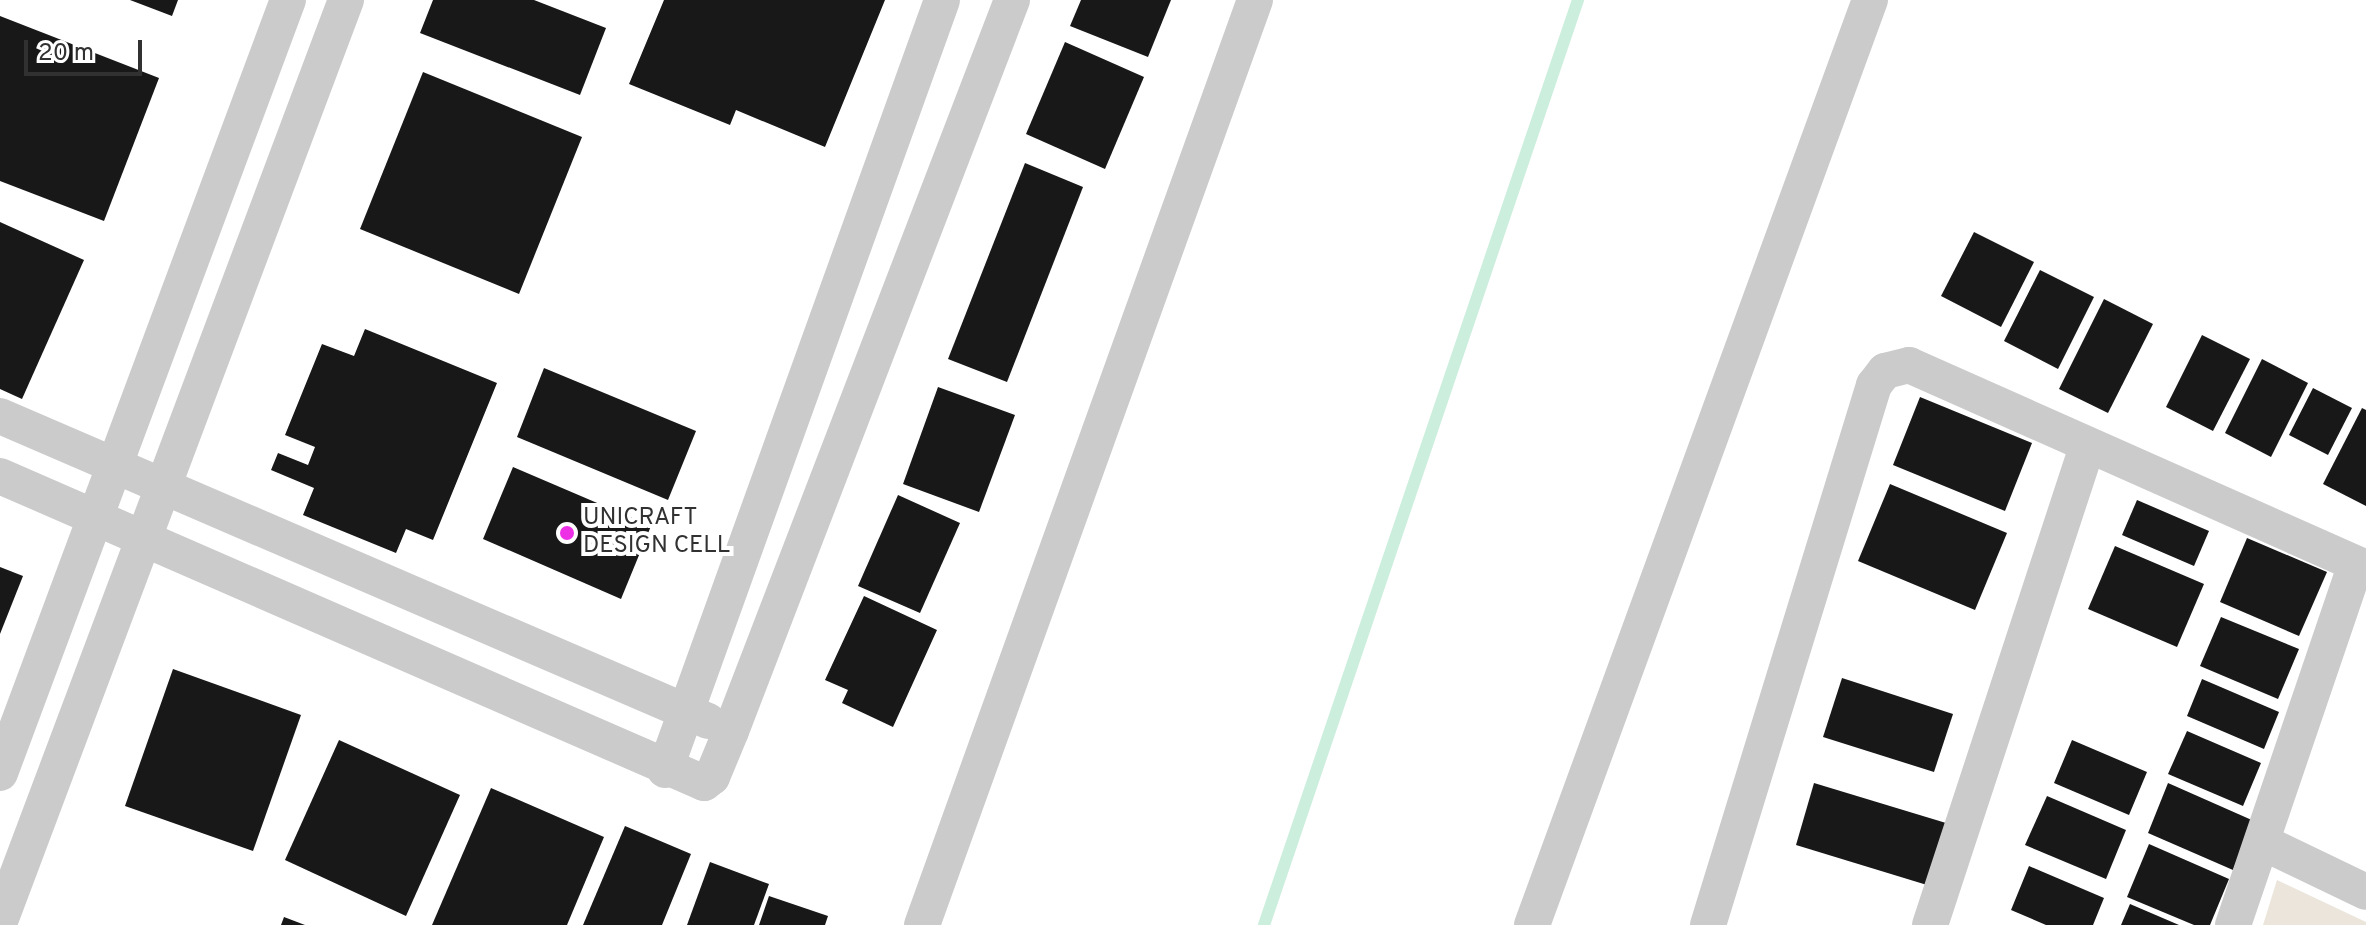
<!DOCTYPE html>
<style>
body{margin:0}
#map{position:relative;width:2366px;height:925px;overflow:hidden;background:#fff;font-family:Overpass,sans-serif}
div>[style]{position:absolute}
.green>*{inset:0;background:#ebe5dc}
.stream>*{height:12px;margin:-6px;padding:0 6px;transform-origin:6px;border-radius:6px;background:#cbeedd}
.building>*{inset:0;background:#181818}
.minor>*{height:36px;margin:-18px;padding:0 18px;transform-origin:18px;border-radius:18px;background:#cbcbcb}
.dots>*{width:22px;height:22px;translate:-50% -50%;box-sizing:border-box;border:4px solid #fff;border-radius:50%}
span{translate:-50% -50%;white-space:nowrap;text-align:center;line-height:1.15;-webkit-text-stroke:8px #fff;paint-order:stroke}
.poi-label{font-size:24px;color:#313131}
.left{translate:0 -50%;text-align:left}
.scale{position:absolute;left:24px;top:40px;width:118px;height:36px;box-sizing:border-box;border:4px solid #313131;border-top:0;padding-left:10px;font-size:24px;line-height:28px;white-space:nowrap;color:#313131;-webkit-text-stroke:6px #fff;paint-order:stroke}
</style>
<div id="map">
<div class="green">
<i style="clip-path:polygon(2277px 880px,2366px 922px,2366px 925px,2263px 925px)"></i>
</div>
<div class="stream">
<i style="left:1264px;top:925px;width:977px;rotate:-71.25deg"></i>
</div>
<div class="building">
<i style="clip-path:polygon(130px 0,178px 0,172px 16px)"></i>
<i style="clip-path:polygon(433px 0,534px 0,606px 28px,580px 95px,420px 33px)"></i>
<i style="clip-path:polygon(664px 0,885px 0,825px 147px,736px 110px,730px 125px,629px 84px)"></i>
<i style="clip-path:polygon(1081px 0,1171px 0,1148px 57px,1070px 26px)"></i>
<i style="clip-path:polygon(0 16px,159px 78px,104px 221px,0 181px)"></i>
<i style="clip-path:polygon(1065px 42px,1144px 77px,1105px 169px,1026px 134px)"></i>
<i style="clip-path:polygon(423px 72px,582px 137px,519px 294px,360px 229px)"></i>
<i style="clip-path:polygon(1025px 163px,1083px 187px,1007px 382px,948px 359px)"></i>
<i style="clip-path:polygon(0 222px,84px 260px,22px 399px,0 389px)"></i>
<i style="clip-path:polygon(1974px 232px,2034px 262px,2001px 327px,1941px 296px)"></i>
<i style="clip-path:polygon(2040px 270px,2094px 297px,2058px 369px,2004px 341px)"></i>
<i style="clip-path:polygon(2104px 299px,2153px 324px,2108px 413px,2059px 389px)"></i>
<i style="clip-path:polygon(365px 329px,497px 383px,433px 540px,406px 529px,396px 553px,303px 515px,314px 488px,271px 470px,278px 453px,308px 465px,315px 447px,285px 435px,322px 344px,354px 356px)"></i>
<i style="clip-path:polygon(2202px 335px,2250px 359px,2213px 431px,2166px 407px)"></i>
<i style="clip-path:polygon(2262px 359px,2308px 383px,2271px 457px,2225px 433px)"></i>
<i style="clip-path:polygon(544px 368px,696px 431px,668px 500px,517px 437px)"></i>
<i style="clip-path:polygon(938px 387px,1015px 415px,979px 512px,903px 484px)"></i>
<i style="clip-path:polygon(2313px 388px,2352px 408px,2328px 455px,2289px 435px)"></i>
<i style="clip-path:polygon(1920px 397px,2032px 443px,2005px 511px,1893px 465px)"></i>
<i style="clip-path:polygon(2362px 408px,2366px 410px,2366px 506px,2323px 484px)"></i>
<i style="clip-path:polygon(513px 467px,651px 526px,621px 599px,483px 539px)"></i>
<i style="clip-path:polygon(1890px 484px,2007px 533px,1975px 610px,1858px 561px)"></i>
<i style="clip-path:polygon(898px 495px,960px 523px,920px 613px,858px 586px)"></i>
<i style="clip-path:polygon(2137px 500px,2209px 531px,2194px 566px,2122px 535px)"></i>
<i style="clip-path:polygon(2247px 538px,2327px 572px,2299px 636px,2220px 602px)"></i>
<i style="clip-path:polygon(2115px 546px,2204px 584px,2177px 647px,2088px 609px)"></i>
<i style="clip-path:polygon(0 567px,23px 576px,0 634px)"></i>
<i style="clip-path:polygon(864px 596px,937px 630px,893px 727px,842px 703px,848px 690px,825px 680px)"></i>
<i style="clip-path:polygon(2221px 617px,2299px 649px,2278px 699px,2200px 666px)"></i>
<i style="clip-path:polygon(173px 669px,301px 715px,253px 851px,125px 806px)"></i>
<i style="clip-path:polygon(1842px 678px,1953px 714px,1934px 772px,1823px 737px)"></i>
<i style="clip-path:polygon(2202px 679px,2279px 712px,2264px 749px,2187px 716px)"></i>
<i style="clip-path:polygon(2187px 731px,2261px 763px,2243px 806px,2168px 774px)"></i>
<i style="clip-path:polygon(339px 740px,460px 795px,406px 916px,285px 860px)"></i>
<i style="clip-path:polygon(2072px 740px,2147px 772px,2129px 815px,2054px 783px)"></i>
<i style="clip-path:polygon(1814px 783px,1946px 823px,1927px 885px,1796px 845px)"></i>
<i style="clip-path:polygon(2168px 783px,2254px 821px,2233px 870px,2148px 833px)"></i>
<i style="clip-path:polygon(491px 788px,604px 837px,567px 925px,432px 925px)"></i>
<i style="clip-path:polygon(2047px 796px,2126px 830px,2106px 879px,2025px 845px)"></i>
<i style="clip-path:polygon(625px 826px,691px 854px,662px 925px,583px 925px)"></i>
<i style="clip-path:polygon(2149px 844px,2229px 879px,2210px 925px,2194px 925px,2127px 897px)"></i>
<i style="clip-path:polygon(710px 862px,769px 884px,754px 925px,687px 925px)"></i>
<i style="clip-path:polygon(2029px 866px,2104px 898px,2093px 925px,2046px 925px,2011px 910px)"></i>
<i style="clip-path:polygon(769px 896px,828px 916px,825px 925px,759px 925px)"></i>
<i style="clip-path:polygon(2130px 904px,2179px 925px,2121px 925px)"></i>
<i style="clip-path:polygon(284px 917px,305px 925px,281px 925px)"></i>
</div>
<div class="minor">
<i style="left:0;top:416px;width:771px;rotate:23.31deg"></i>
<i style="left:0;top:476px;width:768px;rotate:23.56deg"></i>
<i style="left:704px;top:783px;width:10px;rotate:-37deg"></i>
<i style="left:712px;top:777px;width:50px;rotate:-67.6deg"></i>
<i style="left:731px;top:731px;width:783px;rotate:-68.97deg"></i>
<i style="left:665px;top:770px;width:818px;rotate:-70.21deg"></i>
<i style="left:0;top:773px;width:825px;rotate:-69.57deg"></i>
<i style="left:2262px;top:842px;width:115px;rotate:25.7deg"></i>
<i style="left:0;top:921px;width:984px;rotate:-69.41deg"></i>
<i style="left:922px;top:925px;width:983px;rotate:-70.2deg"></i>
<i style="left:1532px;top:925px;width:985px;rotate:-69.93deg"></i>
<i style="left:1708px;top:925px;width:565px;rotate:-72.91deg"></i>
<i style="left:1874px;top:385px;width:18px;rotate:-52deg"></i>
<i style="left:1885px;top:371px;width:25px;rotate:-14deg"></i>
<i style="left:1909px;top:365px;width:500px;rotate:23.95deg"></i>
<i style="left:1930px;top:925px;width:503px;rotate:-71.82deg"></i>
<i style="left:2233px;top:925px;width:381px;rotate:-71.2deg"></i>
</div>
<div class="dots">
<i style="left:567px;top:533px;background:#ed2fe5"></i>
</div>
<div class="poi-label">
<span class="left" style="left:583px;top:533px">UNICRAFT<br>DESIGN CELL</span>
</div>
<div class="scale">20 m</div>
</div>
